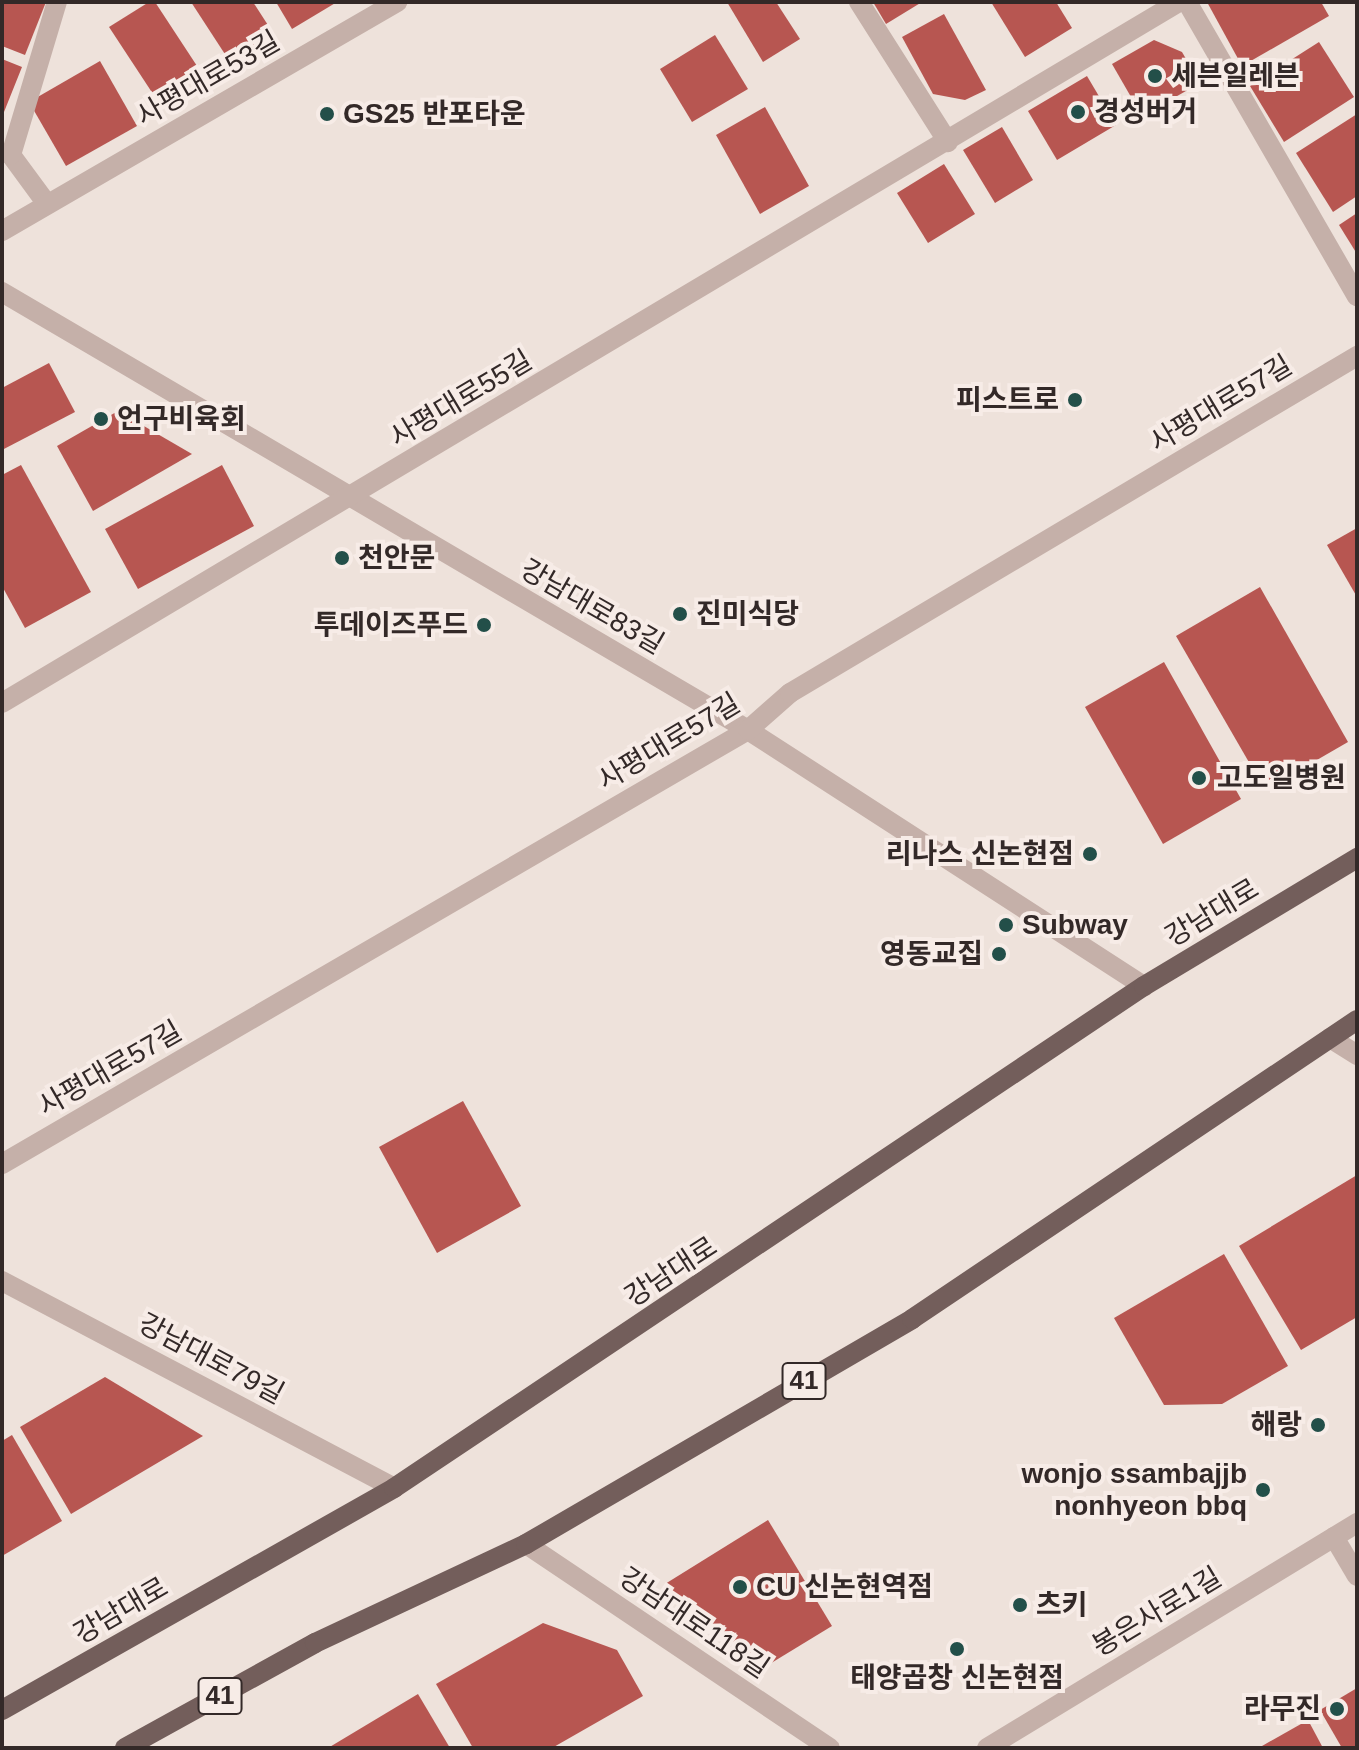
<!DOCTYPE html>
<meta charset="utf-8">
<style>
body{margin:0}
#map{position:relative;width:1359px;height:1750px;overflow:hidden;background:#eee2db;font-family:Arial,"Noto Sans KR",sans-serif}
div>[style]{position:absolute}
.building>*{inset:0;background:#b75651}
.minor>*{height:20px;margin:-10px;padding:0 10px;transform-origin:10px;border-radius:10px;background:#c5b0a9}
.primary>*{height:20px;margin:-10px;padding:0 10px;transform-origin:10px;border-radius:10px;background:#735e5b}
.dots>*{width:22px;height:22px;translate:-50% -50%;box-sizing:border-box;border:4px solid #f7ece7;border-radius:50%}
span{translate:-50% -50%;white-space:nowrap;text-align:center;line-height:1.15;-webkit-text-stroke:8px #f7ece7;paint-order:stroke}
.shield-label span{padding:2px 6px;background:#f7ece7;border:2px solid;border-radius:6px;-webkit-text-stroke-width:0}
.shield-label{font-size:26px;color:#332928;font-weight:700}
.poi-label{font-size:28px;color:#332928;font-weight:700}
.left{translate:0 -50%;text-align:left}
.right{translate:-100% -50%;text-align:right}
.street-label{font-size:28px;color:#332928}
.frame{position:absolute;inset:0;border:4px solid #332928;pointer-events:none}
</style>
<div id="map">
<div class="building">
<i style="clip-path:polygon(2px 2px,46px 2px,25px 55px,2px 46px)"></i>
<i style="clip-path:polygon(149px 2px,155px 2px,199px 69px,155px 97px,109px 27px)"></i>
<i style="clip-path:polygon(191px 2px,253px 2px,275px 36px,232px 65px)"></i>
<i style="clip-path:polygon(276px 2px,337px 2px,292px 29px)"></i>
<i style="clip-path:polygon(727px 2px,776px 2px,800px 39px,763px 62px)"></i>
<i style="clip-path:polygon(873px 2px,922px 2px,886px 24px)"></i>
<i style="clip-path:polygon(991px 2px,1056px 2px,1072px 28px,1025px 57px)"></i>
<i style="clip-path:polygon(1207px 2px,1321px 2px,1329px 16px,1242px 66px)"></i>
<i style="clip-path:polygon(944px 14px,986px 90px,965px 100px,933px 94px,902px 37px)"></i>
<i style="clip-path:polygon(715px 35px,748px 89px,692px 122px,660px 69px)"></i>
<i style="clip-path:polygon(1154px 40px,1182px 52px,1200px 83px,1142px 116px,1112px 64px)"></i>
<i style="clip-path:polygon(1319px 42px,1354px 97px,1284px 142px,1250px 86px)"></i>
<i style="clip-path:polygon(2px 59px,22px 67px,2px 117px)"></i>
<i style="clip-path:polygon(100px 61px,137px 126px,66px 166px,29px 102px)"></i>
<i style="clip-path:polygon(1087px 76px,1116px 125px,1057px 160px,1028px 111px)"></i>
<i style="clip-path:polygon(765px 107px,809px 186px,760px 214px,716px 135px)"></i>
<i style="clip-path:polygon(1357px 114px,1357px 196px,1333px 212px,1296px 153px)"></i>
<i style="clip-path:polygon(1002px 127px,1033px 180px,995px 203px,963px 150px)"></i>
<i style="clip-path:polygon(944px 164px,975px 214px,928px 243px,897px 193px)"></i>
<i style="clip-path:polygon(1357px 213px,1357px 254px,1339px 225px)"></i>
<i style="clip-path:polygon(49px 363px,75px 412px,2px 450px,2px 388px)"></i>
<i style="clip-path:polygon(118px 411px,192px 454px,93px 511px,57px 446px)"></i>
<i style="clip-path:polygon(21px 465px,91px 592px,25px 628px,2px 586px,2px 475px)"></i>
<i style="clip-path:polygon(222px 465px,254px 526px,138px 589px,105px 529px)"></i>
<i style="clip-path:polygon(1357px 528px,1357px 597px,1327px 545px)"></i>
<i style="clip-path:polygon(1260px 587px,1348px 742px,1265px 790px,1176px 636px)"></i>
<i style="clip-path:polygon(1164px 662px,1241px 799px,1163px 844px,1085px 707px)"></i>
<i style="clip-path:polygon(463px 1101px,521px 1206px,437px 1253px,379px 1147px)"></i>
<i style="clip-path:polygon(1357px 1175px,1357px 1317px,1301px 1350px,1239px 1246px)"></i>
<i style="clip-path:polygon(1224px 1254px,1288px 1366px,1222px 1404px,1164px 1405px,1114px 1318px)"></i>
<i style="clip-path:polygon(105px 1377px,203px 1436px,71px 1514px,20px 1427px)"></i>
<i style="clip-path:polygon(12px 1435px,62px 1521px,2px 1556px,2px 1441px)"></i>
<i style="clip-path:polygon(768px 1520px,832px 1626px,768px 1665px,679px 1606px,665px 1584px)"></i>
<i style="clip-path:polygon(543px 1623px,617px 1650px,643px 1696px,552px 1748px,473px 1748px,436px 1684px)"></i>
<i style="clip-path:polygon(1357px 1688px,1357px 1748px,1342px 1748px,1320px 1710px)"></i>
<i style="clip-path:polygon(418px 1694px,450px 1748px,328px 1748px)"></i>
<i style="clip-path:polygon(1308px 1720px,1323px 1748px,1263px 1748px,1262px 1746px)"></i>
</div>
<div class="minor">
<i style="left:859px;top:2px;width:166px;rotate:57.6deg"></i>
<i style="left:1187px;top:2px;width:340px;rotate:60deg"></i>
<i style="left:47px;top:204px;width:61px;rotate:-126.3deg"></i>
<i style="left:11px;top:155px;width:160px;rotate:-73.3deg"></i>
<i style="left:2px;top:231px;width:457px;rotate:-30.1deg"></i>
<i style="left:2px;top:292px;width:865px;rotate:30.42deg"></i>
<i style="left:748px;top:730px;width:472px;rotate:32.9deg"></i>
<i style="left:2px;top:703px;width:1370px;rotate:-30.78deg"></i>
<i style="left:1330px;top:1038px;width:32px;rotate:32deg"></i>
<i style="left:2px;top:1164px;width:863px;rotate:-30.19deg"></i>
<i style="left:748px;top:730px;width:56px;rotate:-41.4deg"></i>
<i style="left:790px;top:693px;width:660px;rotate:-30.73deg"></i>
<i style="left:2px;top:1281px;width:443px;rotate:27.8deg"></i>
<i style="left:1334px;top:1537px;width:45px;rotate:59.5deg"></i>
<i style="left:526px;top:1544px;width:366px;rotate:33.9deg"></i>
<i style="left:987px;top:1748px;width:433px;rotate:-31.3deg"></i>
</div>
<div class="primary">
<i style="left:2px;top:1710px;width:450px;rotate:-29.5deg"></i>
<i style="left:394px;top:1488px;width:902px;rotate:-33.8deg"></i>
<i style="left:1144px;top:986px;width:249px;rotate:-31deg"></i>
<i style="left:125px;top:1748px;width:217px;rotate:-28.9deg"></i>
<i style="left:315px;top:1643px;width:233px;rotate:-25.1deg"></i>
<i style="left:526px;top:1544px;width:447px;rotate:-30.2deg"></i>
<i style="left:912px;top:1319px;width:536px;rotate:-33.9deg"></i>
</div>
<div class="dots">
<i style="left:1155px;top:76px;background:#234f49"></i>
<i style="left:1078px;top:112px;background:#234f49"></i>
<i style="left:327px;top:114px;background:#234f49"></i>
<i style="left:1075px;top:400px;background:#234f49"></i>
<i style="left:101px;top:419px;background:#234f49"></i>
<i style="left:342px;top:558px;background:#234f49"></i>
<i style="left:680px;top:614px;background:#234f49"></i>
<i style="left:484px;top:625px;background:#234f49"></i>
<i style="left:1199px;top:778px;background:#234f49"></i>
<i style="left:1090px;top:854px;background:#234f49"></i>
<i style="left:1006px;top:925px;background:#234f49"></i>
<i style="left:999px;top:954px;background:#234f49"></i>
<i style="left:1318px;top:1425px;background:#234f49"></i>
<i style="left:1263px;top:1490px;background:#234f49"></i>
<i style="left:740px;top:1587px;background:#234f49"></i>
<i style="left:1020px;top:1605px;background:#234f49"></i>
<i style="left:957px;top:1649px;background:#234f49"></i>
<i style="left:1337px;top:1709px;background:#234f49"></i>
</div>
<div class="shield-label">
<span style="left:804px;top:1381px">41</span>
<span style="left:220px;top:1696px">41</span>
</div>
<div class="poi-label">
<span class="left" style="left:1171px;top:76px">세븐일레븐</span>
<span class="left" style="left:1094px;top:112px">경성버거</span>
<span class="left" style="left:343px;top:114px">GS25 반포타운</span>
<span class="right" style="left:1059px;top:400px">피스트로</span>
<span class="left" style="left:117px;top:419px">언구비육회</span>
<span class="left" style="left:358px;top:558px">천안문</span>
<span class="left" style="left:696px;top:614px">진미식당</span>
<span class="right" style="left:468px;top:625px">투데이즈푸드</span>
<span class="left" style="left:1217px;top:778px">고도일병원</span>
<span class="right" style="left:1074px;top:854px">리나스 신논현점</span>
<span class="left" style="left:1022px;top:925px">Subway</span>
<span class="right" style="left:983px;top:954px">영동교집</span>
<span class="right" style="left:1302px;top:1425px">해랑</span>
<span class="right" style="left:1247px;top:1490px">wonjo ssambajjb<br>nonhyeon bbq</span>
<span class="left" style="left:756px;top:1587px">CU 신논현역점</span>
<span class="left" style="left:1036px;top:1605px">츠키</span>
<span style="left:957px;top:1678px">태양곱창 신논현점</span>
<span class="right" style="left:1321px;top:1709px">라무진</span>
</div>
<div class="street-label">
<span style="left:208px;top:79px;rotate:-30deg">사평대로53길</span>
<span style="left:461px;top:399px;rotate:-31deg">사평대로55길</span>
<span style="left:1221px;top:404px;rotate:-31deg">사평대로57길</span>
<span style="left:592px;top:607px;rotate:30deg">강남대로83길</span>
<span style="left:669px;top:742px;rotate:-31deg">사평대로57길</span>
<span style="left:1212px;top:913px;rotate:-31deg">강남대로</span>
<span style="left:110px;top:1069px;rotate:-30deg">사평대로57길</span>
<span style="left:671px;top:1272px;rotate:-33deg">강남대로</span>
<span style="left:211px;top:1359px;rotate:28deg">강남대로79길</span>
<span style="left:121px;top:1611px;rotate:-30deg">강남대로</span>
<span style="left:1157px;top:1612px;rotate:-31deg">봉은사로1길</span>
<span style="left:694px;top:1623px;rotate:34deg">강남대로118길</span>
</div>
<div class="frame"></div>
</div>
